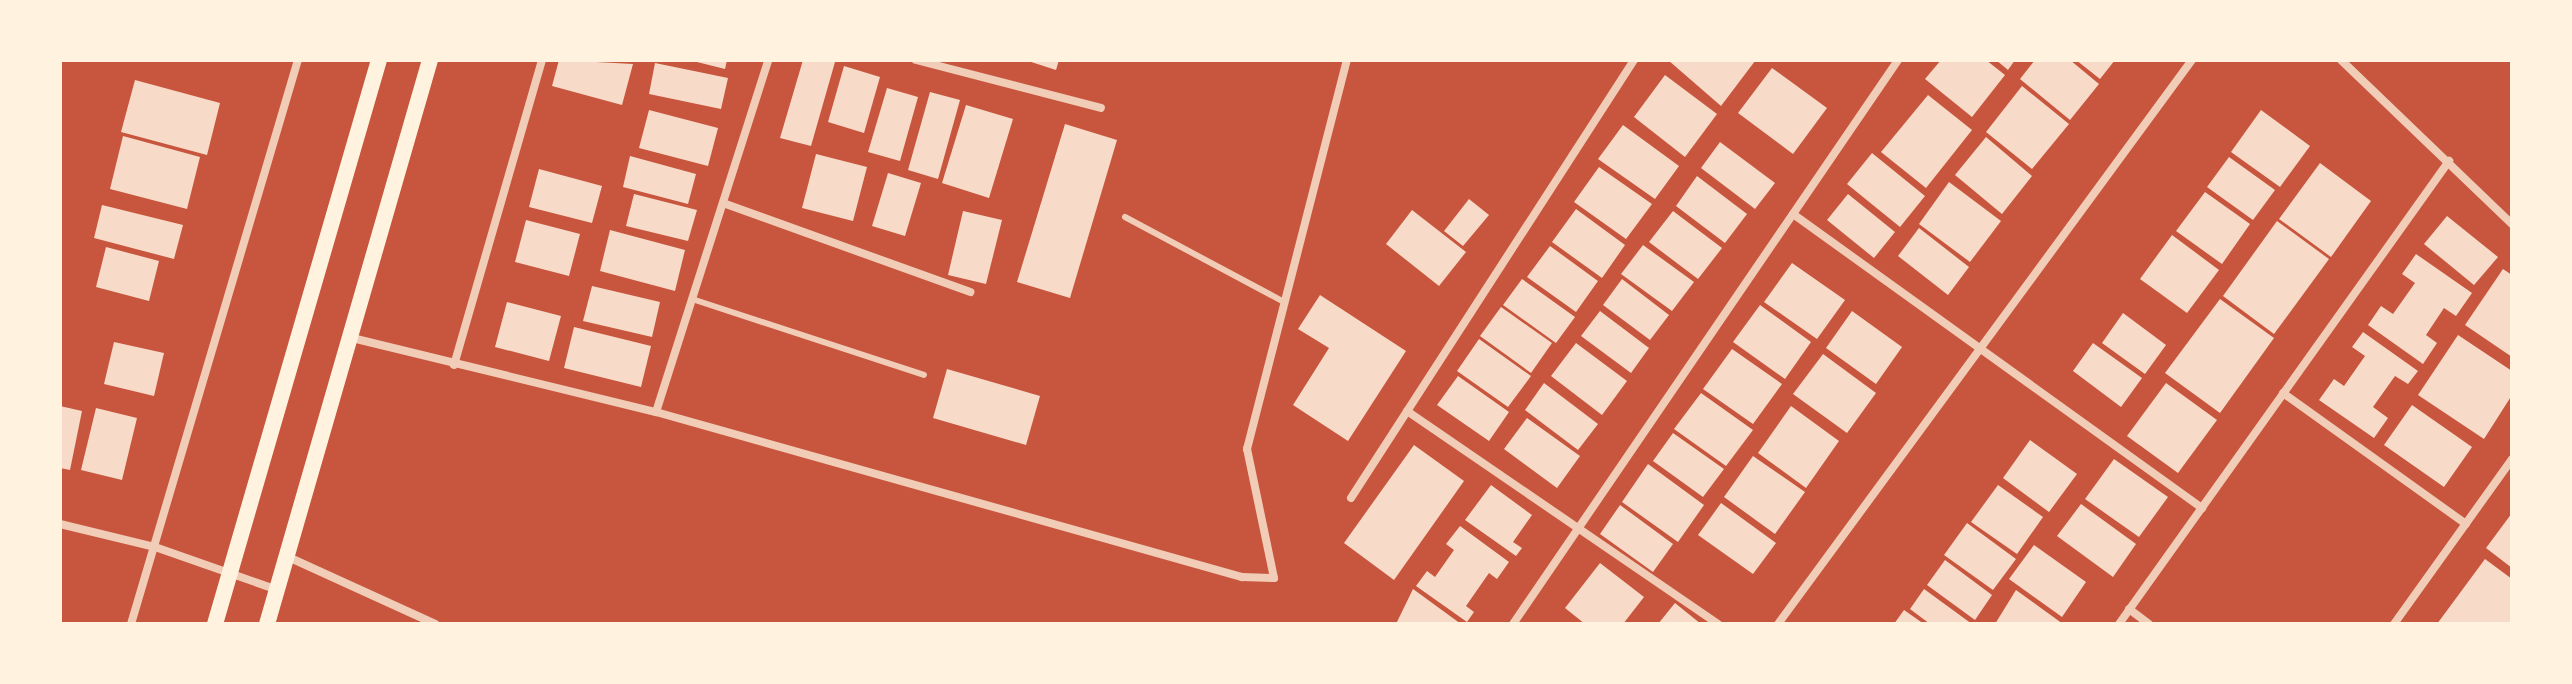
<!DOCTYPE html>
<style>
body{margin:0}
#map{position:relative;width:2572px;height:684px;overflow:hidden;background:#c8553d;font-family:"Noto Sans",sans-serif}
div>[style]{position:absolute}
.building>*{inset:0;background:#f7dbc8}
.service>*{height:6px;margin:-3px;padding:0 3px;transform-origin:3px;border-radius:3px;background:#f1ccb7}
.minor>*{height:8px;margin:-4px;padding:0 4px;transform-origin:4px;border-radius:4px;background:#f1ccb7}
.secondary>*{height:16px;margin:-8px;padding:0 8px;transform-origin:8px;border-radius:8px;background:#fff3e0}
span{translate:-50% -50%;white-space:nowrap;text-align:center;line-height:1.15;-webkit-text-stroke:8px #fff3e0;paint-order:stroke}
.frame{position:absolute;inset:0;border:62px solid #fff3e0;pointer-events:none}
</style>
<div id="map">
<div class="building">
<i style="clip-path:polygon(559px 60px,633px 64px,622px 105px,552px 86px)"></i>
<i style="clip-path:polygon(689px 60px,727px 60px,725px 69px)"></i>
<i style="clip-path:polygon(803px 60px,835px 62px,811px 146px,780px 138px)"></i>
<i style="clip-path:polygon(1025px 60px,1059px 60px,1056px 70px)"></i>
<i style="clip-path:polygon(1668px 60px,1753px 60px,1755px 61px,1721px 106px)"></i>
<i style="clip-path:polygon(1941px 60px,1986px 60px,2005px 75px,1972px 117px,1925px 79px)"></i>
<i style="clip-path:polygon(1996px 60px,2015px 60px,2008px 70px)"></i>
<i style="clip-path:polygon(2035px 60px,2070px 60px,2099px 84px,2070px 120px,2020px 79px)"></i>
<i style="clip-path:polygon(2076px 60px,2115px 60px,2100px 79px)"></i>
<i style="clip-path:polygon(655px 63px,728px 78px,721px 109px,649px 94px)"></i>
<i style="clip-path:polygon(844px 66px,880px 77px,864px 133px,828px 122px)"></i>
<i style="clip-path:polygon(1772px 68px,1827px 108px,1793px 154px,1738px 113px)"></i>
<i style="clip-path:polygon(1665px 75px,1717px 114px,1685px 157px,1634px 117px)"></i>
<i style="clip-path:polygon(135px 80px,220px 103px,207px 155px,121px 132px)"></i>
<i style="clip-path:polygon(2022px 86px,2069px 124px,2032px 169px,1986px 132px)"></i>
<i style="clip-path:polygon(887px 88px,918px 97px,900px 161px,868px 152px)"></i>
<i style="clip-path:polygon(930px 92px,960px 100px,938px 179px,908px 170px)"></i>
<i style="clip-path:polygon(1928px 95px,1972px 130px,1926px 188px,1881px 152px)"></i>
<i style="clip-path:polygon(966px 105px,1013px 119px,989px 198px,942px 183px)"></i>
<i style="clip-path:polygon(649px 110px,718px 128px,708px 166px,639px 148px)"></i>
<i style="clip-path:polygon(2261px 110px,2310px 146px,2280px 187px,2231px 152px)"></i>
<i style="clip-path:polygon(1065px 124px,1117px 140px,1070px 298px,1017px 282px)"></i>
<i style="clip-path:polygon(1623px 125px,1679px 166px,1655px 199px,1598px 159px)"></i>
<i style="clip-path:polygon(123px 136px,200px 157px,187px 209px,110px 189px)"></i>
<i style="clip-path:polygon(1986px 137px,2032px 176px,2002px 214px,1955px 175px)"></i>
<i style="clip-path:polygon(1720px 142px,1775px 183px,1755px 209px,1701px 168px)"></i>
<i style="clip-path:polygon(1872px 153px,1925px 196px,1900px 227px,1847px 184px)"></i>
<i style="clip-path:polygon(816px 154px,867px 167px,853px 221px,802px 208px)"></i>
<i style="clip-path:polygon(630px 156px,696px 174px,688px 204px,623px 187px)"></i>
<i style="clip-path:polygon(2229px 157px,2275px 190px,2253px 220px,2207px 187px)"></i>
<i style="clip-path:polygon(2320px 163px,2371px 201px,2331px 257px,2279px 219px)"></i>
<i style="clip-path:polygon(1599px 167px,1652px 204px,1626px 239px,1574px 202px)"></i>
<i style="clip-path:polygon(539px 169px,602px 186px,592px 223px,529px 207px)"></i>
<i style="clip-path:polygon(888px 173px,921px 183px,905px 236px,872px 226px)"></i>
<i style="clip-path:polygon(1697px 176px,1747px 214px,1725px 243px,1676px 206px)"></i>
<i style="clip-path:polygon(1949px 182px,2001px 221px,1970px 262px,1919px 224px)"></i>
<i style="clip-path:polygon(2205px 192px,2250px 224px,2222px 264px,2176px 231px)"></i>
<i style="clip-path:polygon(634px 194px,697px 210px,688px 241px,626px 226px)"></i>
<i style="clip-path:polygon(1848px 194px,1895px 232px,1874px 258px,1827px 220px)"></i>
<i style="clip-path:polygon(1469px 199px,1489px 215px,1463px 246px,1444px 231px)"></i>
<i style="clip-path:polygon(102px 205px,183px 225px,174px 259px,94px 238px)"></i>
<i style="clip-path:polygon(1576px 209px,1625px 245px,1602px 278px,1552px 242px)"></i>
<i style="clip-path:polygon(1412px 210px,1466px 252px,1439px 286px,1386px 244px)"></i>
<i style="clip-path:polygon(963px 211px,1002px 220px,986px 284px,948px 275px)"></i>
<i style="clip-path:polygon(1673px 211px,1722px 248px,1698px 279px,1649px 242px)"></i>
<i style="clip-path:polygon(2447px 216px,2498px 257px,2474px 285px,2424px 244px)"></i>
<i style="clip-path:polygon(526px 220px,580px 234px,569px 276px,515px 262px)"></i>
<i style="clip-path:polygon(2277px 221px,2329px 259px,2274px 334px,2223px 296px)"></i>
<i style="clip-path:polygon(1919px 228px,1969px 267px,1948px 295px,1898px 256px)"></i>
<i style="clip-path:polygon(610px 230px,685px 250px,675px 291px,600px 271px)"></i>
<i style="clip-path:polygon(2172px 235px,2219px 270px,2187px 313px,2140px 279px)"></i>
<i style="clip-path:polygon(1643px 245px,1694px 282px,1672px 311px,1621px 274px)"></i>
<i style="clip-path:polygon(1550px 246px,1598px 281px,1576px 312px,1527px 277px)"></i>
<i style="clip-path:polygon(106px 247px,159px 261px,149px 301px,96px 287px)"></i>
<i style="clip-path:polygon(2416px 254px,2472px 293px,2456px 316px,2444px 308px,2426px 335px,2437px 343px,2423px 364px,2368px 325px,2381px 306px,2393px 314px,2415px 283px,2402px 274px)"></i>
<i style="clip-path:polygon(1792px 263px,1845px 300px,1817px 339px,1764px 302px)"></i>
<i style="clip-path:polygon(2503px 269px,2512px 275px,2512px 357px,2465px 325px)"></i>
<i style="clip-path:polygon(1522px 279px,1575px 317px,1556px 343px,1503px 305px)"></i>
<i style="clip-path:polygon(1622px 279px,1669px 315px,1650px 340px,1603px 305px)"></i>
<i style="clip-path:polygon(592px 286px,660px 302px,652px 337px,583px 321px)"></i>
<i style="clip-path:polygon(1320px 295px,1406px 351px,1348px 441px,1293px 405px,1329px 348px,1298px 329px)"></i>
<i style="clip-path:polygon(2220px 299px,2274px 338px,2220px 413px,2165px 373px)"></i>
<i style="clip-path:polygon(507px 302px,561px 316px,549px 361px,495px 347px)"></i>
<i style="clip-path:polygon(1760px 305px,1811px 342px,1785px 379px,1733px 342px)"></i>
<i style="clip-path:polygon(1501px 307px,1552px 343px,1531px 373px,1480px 336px)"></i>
<i style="clip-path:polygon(1600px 311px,1649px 348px,1631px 373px,1581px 336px)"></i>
<i style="clip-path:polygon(1852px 311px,1902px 347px,1876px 384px,1826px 348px)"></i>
<i style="clip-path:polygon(2123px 313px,2166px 345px,2145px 374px,2102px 343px)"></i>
<i style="clip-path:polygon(574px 327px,651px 346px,641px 387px,564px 368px)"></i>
<i style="clip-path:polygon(2363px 332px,2418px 371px,2408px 384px,2395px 376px,2373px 407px,2388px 418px,2374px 438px,2319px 400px,2334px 379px,2344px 386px,2365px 356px,2352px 347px)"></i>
<i style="clip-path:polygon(2458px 335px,2512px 371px,2512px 395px,2484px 439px,2418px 395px)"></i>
<i style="clip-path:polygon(1479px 339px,1531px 376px,1508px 407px,1457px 371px)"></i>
<i style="clip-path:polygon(114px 342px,164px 353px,154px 396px,104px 384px)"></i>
<i style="clip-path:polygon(1576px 343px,1627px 381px,1602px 415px,1551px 376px)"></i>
<i style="clip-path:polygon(2093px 343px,2142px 378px,2121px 407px,2073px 371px)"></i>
<i style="clip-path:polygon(1732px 349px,1782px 384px,1753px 424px,1703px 389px)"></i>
<i style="clip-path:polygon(1823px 354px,1876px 393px,1847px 433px,1793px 394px)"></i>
<i style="clip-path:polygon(947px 369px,1040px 396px,1026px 445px,933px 418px)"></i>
<i style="clip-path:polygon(1458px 376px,1509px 412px,1489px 441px,1437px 405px)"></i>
<i style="clip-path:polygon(1544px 383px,1598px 424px,1578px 450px,1525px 410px)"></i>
<i style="clip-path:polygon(2166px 383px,2217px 420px,2178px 473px,2127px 436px)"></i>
<i style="clip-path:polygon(1701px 393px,1753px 430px,1726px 466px,1674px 429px)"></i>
<i style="clip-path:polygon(2412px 405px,2472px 447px,2444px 487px,2384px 445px)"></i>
<i style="clip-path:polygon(60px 406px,82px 411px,70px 470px,60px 468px)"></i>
<i style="clip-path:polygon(1791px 406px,1839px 441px,1806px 488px,1758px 453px)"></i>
<i style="clip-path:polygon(96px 408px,137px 418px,122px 480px,81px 470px)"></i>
<i style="clip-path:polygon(1527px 418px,1580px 456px,1557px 488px,1504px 449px)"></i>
<i style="clip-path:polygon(1673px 433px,1724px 469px,1703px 497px,1653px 461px)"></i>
<i style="clip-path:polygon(2030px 440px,2077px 474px,2049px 512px,2003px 478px)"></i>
<i style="clip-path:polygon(1414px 445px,1464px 481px,1394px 580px,1344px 543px)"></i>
<i style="clip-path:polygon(1753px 456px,1805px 492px,1775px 534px,1724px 497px)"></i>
<i style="clip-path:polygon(2114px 459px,2168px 497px,2139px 537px,2085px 499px)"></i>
<i style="clip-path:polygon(1648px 464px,1704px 505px,1678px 542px,1622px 502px)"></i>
<i style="clip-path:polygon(1491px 485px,1532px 515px,1513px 542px,1522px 548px,1516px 556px,1465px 520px)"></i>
<i style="clip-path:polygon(1998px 485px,2043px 517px,2017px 554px,1971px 522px)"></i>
<i style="clip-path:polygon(1721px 503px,1776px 543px,1753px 574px,1698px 535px)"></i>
<i style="clip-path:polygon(2081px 504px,2136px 544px,2113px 577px,2057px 536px)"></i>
<i style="clip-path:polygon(1620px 505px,1673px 544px,1653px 572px,1600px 534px)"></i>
<i style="clip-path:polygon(2512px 513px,2512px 568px,2486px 548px)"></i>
<i style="clip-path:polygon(1967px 523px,2016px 559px,1993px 590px,1944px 555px)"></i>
<i style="clip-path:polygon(1460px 526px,1509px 562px,1497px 579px,1489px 573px,1466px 606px,1474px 612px,1467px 622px,1416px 586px,1427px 571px,1435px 577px,1454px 550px,1446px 544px)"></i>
<i style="clip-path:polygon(2034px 545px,2086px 582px,2062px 617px,2009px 579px)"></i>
<i style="clip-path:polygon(2485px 559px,2512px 579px,2512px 624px,2437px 624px)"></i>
<i style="clip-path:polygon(1945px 560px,1992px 595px,1975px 620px,1927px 585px)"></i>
<i style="clip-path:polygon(1600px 563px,1644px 597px,1623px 624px,1585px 624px,1565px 608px)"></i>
<i style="clip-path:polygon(1413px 589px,1461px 624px,1396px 624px)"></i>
<i style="clip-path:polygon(1924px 589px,1972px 624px,1930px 624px,1910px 609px)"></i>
<i style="clip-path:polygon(2016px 590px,2063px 624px,1995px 624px)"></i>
<i style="clip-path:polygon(1675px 603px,1701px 624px,1658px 624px)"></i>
<i style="clip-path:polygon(1904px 610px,1924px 624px,1894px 624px)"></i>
</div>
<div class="service">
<i style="left:1125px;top:217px;width:180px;rotate:28.1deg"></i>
<i style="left:692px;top:299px;width:244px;rotate:18.1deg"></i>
</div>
<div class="minor">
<i style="left:916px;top:60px;width:191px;rotate:14.5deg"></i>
<i style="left:2341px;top:60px;width:237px;rotate:43.8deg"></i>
<i style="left:723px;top:203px;width:263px;rotate:19.8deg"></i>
<i style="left:1793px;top:214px;width:504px;rotate:35.71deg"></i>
<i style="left:348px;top:337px;width:317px;rotate:13.7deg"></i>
<i style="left:656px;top:412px;width:609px;rotate:15.73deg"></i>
<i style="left:1242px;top:577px;width:32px;rotate:2deg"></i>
<i style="left:1274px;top:578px;width:132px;rotate:-101.8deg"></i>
<i style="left:1247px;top:449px;width:402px;rotate:-75.6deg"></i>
<i style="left:454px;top:365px;width:317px;rotate:-73.9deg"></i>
<i style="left:2283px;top:393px;width:225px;rotate:35.6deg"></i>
<i style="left:1407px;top:411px;width:377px;rotate:34.4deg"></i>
<i style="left:656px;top:412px;width:369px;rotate:-72.3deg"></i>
<i style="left:1351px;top:498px;width:521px;rotate:-57.13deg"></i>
<i style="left:60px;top:524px;width:98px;rotate:13.6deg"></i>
<i style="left:155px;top:547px;width:127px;rotate:19.3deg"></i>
<i style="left:286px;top:556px;width:164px;rotate:24.5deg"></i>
<i style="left:2129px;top:609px;width:25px;rotate:37deg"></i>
<i style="left:131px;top:624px;width:588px;rotate:-73.51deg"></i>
<i style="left:1513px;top:624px;width:683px;rotate:-55.68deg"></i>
<i style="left:1778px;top:624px;width:700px;rotate:-53.72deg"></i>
<i style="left:2119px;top:624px;width:569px;rotate:-54.52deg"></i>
<i style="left:2394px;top:624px;width:203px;rotate:-54.4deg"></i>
</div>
<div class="secondary">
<i style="left:215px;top:624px;width:587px;rotate:-73.79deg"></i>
<i style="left:267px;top:624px;width:587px;rotate:-73.88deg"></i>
</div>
<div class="frame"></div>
</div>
